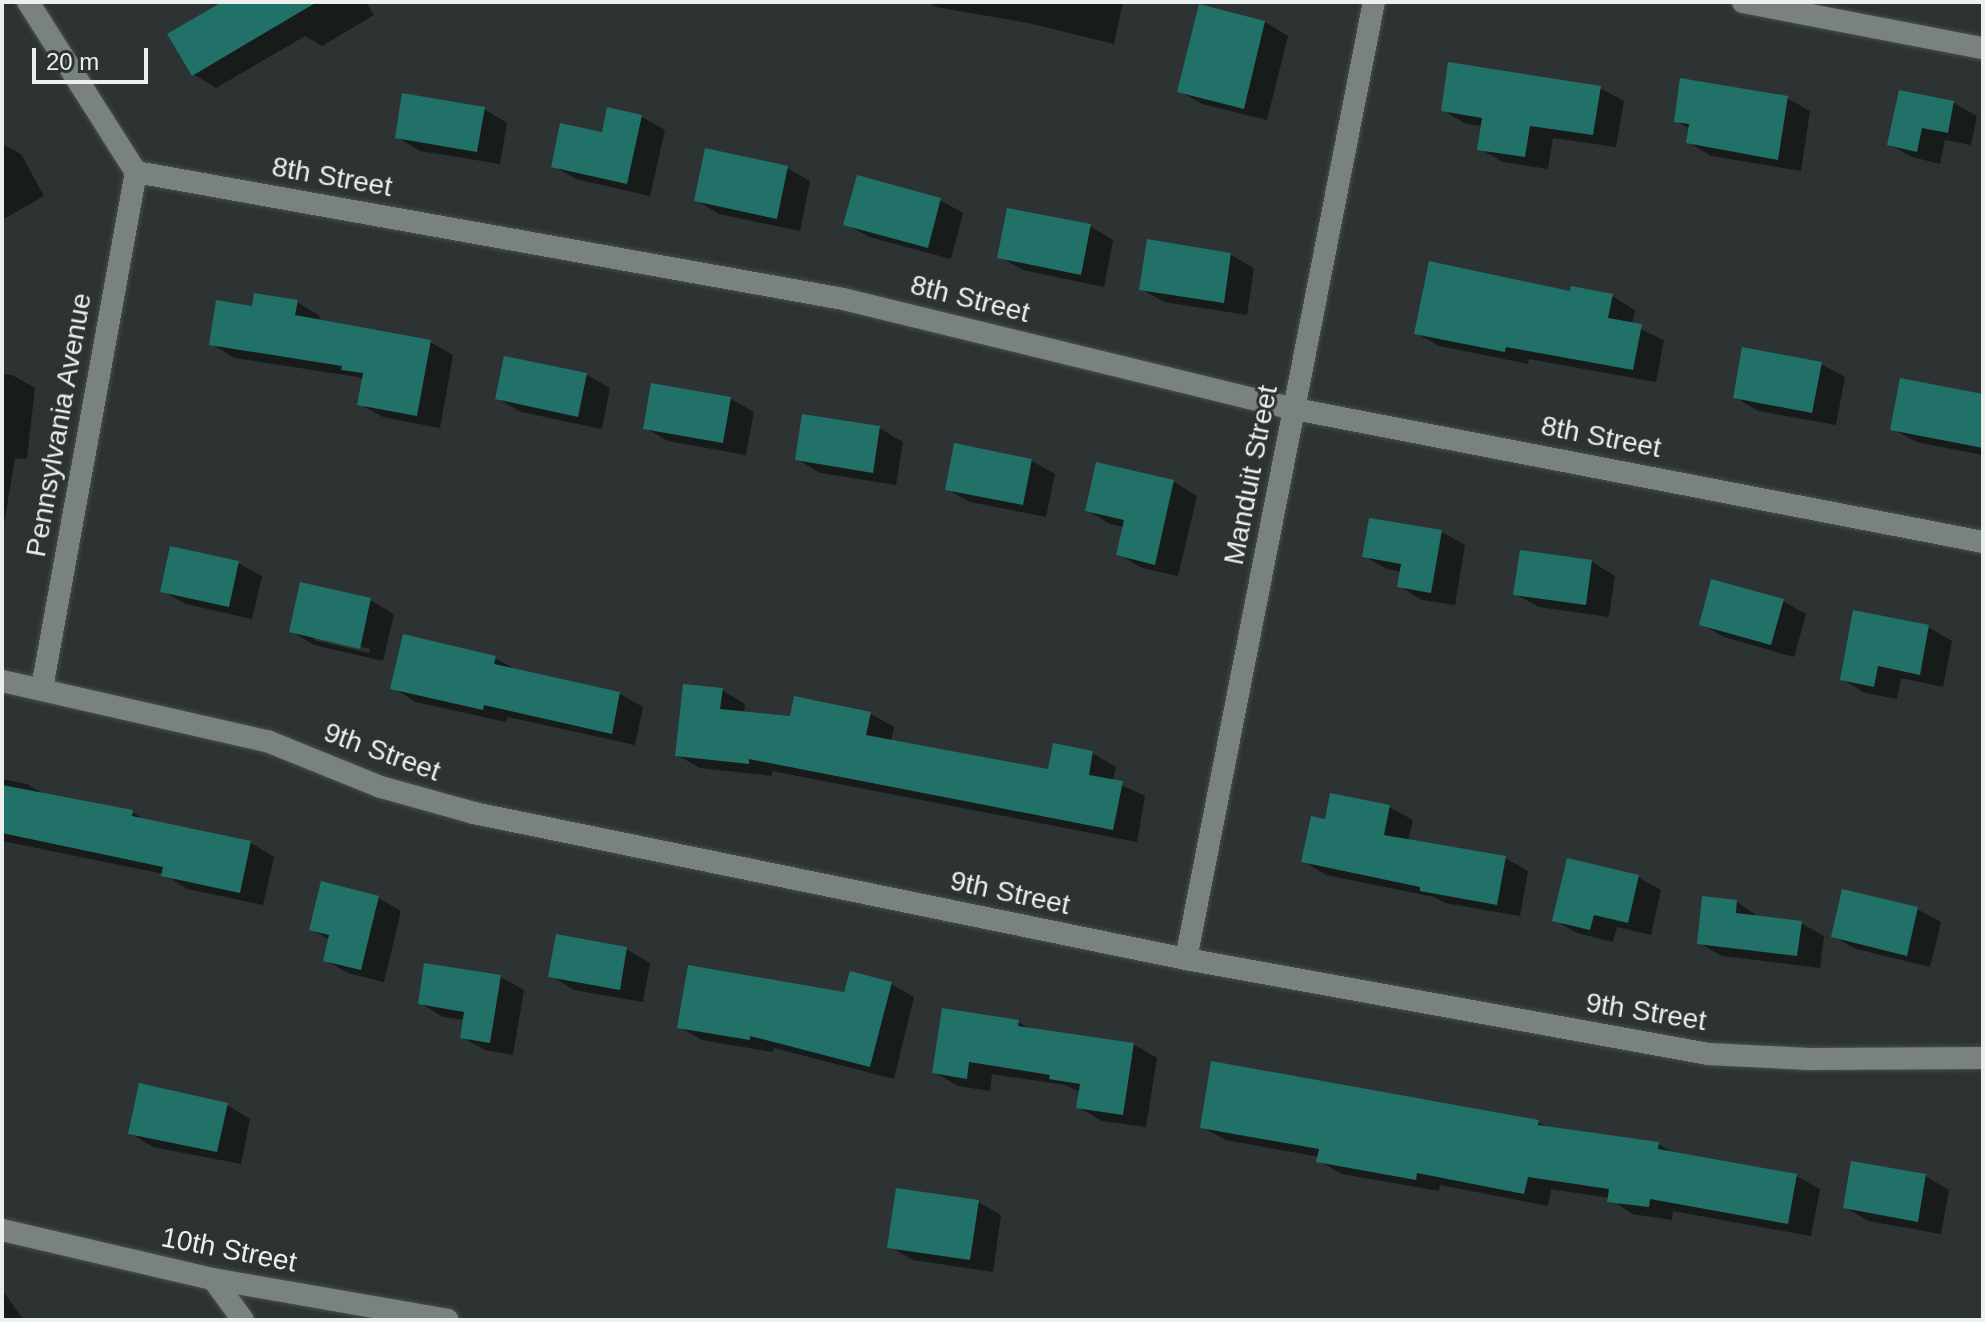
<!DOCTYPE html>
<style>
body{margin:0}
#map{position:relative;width:1985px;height:1322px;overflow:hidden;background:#2c3332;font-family:Helvetica,sans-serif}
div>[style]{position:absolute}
.shadow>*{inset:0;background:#0007}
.building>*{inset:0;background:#217168}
.roads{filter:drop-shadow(0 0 2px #484e4d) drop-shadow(0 0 2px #484e4d)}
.minor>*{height:22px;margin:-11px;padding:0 11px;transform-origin:11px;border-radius:11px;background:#7a8281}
span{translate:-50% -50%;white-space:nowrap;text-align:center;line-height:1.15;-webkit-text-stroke:6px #2c3332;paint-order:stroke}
.street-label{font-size:28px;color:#ebf0ef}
.frame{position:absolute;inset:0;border:4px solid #ebf0ef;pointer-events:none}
.scale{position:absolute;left:32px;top:48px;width:116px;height:36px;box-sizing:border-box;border:4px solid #ebf0ef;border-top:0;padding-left:10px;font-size:24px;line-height:28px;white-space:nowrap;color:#ebf0ef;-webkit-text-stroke:6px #2c3332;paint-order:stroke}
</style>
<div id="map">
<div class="shadow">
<i style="clip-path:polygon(226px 2px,366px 2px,374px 15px,322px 46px,305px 36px,216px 88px,193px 74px)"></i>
<i style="clip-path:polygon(927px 2px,1123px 2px,1114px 44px,1028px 23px,936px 7px)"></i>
<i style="clip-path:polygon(1265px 22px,1288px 36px,1267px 120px,1202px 104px,1179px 91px)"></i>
<i style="clip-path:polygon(1600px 88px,1624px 101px,1616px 147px,1553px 138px,1548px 169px,1503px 162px,1480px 149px,1483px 126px,1466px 124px,1443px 110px)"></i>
<i style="clip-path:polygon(1787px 98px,1810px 111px,1801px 171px,1711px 156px,1688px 142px,1690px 129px,1676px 121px)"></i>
<i style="clip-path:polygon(1954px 103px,1977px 116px,1971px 145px,1945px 140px,1940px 164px,1912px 157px,1889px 144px)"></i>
<i style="clip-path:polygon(484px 109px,507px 123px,500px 164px,420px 151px,397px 137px)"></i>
<i style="clip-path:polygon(609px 109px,642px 117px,665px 130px,650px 196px,576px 179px,553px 166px,603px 134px)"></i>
<i style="clip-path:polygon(2px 144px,21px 154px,44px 196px,2px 220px)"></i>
<i style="clip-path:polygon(787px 168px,810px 181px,800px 231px,719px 214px,696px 200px)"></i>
<i style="clip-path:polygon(940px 200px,963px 213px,951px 259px,869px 237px,846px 224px)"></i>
<i style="clip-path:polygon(1090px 226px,1113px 240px,1104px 287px,1023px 270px,1000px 257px)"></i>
<i style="clip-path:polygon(1149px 241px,1231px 255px,1254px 268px,1247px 315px,1164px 302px,1141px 289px)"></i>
<i style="clip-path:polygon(1572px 293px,1612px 296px,1635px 310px,1632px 325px,1664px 340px,1656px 382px,1529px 359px,1528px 364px,1439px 346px,1416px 333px)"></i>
<i style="clip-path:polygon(297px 302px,320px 316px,319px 321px,430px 342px,453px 355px,440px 428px,383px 417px,359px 404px,364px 380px,358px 377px,235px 358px,211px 344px)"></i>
<i style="clip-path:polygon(505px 358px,587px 375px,610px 388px,602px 429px,521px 412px,497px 398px)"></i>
<i style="clip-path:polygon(1821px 364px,1845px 377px,1836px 425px,1758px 411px,1735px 397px)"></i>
<i style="clip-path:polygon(2px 374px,12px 375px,35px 388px,27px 459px,15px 458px,2px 536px)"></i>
<i style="clip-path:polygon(652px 385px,731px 399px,754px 412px,746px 455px,668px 441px,645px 428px)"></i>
<i style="clip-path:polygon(1983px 396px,1983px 455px,1916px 442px,1893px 429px)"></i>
<i style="clip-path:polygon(879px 428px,903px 442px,896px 485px,820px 473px,797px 459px)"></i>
<i style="clip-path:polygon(1032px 461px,1055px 474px,1046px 517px,970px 502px,947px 489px)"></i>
<i style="clip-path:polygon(1097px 465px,1174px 482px,1197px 496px,1178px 576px,1142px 568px,1118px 554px,1124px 527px,1110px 524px,1087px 510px)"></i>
<i style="clip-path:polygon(1370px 520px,1442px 532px,1465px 545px,1455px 605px,1422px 600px,1399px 586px,1401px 572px,1387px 569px,1364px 556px)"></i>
<i style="clip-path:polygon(1592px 562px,1615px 576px,1609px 617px,1539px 607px,1515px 594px)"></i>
<i style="clip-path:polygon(238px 563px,262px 576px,252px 619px,186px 604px,162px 591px)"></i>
<i style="clip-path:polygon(evenodd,370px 600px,394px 614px,383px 661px,314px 645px,291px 631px,370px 600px,314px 636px,370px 649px,369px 653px,314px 640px,314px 636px)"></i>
<i style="clip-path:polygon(1783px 601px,1806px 614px,1794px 657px,1724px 637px,1701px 624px)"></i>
<i style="clip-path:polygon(1928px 627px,1952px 641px,1943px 687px,1901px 678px,1897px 699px,1865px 693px,1842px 679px)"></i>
<i style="clip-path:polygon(495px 658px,520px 672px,620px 694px,643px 707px,635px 745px,508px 717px,506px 722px,416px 702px,393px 688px)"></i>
<i style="clip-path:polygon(722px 690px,745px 704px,744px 713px,791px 718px,795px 698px,871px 714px,894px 727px,891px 742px,1049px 772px,1092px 753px,1116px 767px,1113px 781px,1145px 796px,1137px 842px,772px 771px,772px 776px,700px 768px,677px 755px)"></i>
<i style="clip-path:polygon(2px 779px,27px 784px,47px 796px,132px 812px,147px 821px,251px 843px,274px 857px,263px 905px,187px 889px,164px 874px,2px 841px)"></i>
<i style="clip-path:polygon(1389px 807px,1413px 820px,1408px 841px,1505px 858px,1528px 871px,1520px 916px,1445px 903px,1434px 897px,1326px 875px,1303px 861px,1326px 821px)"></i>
<i style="clip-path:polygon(1638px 877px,1661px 890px,1651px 935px,1617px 927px,1613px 942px,1577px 933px,1554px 920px)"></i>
<i style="clip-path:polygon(378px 898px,401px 911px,384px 982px,348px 973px,325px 960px,330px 940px,311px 929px)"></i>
<i style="clip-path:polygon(1737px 902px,1760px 918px,1801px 923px,1824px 936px,1820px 968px,1722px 956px,1699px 943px)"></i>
<i style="clip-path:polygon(1917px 909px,1941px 922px,1930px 967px,1856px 949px,1833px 936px)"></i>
<i style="clip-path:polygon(626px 949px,650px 963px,643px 1002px,574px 990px,551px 976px)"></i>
<i style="clip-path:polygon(500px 977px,524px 990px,513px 1055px,485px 1050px,462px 1037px,465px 1020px,443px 1017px,420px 1003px)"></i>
<i style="clip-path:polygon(891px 984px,914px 997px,894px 1079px,774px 1048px,773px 1052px,702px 1040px,679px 1027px,816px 987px,846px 994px)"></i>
<i style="clip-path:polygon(1018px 1022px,1033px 1030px,1133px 1044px,1157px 1058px,1146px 1127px,1102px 1121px,1078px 1107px,1080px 1092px,1065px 1085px,992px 1074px,990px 1091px,958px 1086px,934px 1072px)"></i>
<i style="clip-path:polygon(227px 1105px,250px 1119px,241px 1164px,153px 1147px,130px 1133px)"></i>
<i style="clip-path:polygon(1538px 1122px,1549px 1128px,1658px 1144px,1675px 1154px,1796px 1176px,1820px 1189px,1811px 1236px,1673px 1211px,1672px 1220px,1632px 1214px,1609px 1198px,1551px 1189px,1548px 1206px,1440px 1185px,1439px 1191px,1342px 1174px,1319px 1161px,1319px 1157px,1226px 1140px,1202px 1127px)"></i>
<i style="clip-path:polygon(1925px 1176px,1949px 1190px,1941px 1234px,1868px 1221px,1845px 1207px)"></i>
<i style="clip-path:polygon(978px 1202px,1001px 1215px,993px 1272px,913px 1260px,890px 1247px)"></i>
<i style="clip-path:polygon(2px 1290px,24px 1320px,2px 1320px)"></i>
</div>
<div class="building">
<i style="clip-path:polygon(222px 2px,317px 2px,192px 76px,167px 34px)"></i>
<i style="clip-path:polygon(1199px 4px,1265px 21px,1244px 109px,1177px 92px)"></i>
<i style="clip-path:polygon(1448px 62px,1601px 86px,1593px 135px,1530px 126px,1525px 157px,1477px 150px,1482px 118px,1441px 111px)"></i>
<i style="clip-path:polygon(1680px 78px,1788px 96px,1778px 160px,1686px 143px,1689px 124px,1674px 122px)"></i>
<i style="clip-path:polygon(1899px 90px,1954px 101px,1948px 133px,1922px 128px,1917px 152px,1887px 145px)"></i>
<i style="clip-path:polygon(402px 93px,485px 107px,477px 152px,395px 138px)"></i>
<i style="clip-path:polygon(607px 107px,642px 115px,627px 184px,551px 167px,560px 123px,602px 132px)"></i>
<i style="clip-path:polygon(705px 148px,788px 166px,777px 219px,694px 201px)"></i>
<i style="clip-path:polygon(857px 175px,941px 198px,928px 248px,843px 225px)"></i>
<i style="clip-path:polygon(1007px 208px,1091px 224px,1081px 275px,997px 258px)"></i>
<i style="clip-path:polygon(1147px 239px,1231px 253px,1224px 303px,1139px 290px)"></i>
<i style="clip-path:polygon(1429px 261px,1570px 291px,1571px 286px,1613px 294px,1608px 318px,1642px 324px,1633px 370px,1506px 347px,1505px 352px,1414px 334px)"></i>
<i style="clip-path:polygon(254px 293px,298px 300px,295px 315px,431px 340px,417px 416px,357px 405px,363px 373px,341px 370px,342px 366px,209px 345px,216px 300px,252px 306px)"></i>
<i style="clip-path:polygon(1742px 347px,1822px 362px,1812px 413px,1733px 398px)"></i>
<i style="clip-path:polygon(504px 356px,587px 373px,578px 417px,495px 399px)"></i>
<i style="clip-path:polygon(1900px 378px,1983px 394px,1983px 448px,1890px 430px)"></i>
<i style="clip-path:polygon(651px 383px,731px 397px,723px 443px,643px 429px)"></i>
<i style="clip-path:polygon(802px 414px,880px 426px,873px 473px,795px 460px)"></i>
<i style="clip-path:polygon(954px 443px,1032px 459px,1023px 505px,945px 490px)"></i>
<i style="clip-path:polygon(1096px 462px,1174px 480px,1155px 565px,1116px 555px,1124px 520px,1085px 511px)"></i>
<i style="clip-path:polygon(1369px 518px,1442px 530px,1431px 593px,1397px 587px,1401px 564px,1362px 557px)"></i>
<i style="clip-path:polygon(170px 546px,239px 561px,229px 607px,160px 592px)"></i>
<i style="clip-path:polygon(1520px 550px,1592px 560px,1586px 605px,1513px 595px)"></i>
<i style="clip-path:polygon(1711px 579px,1784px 599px,1771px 645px,1699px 625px)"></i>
<i style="clip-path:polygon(300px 582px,371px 598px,360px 649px,289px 632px)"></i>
<i style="clip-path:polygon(1853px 610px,1929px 625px,1920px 675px,1878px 666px,1874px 687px,1840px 680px)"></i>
<i style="clip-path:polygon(403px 634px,496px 656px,494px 664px,620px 692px,612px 734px,484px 705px,483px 710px,390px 689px)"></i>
<i style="clip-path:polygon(683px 684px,723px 688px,720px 709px,790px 716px,794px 696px,871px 712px,866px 735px,1048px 769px,1053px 743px,1093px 751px,1089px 775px,1123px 781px,1113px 830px,749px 759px,749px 764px,675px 756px)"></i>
<i style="clip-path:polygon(2px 785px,133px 810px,132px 816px,251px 841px,240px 893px,161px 876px,163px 867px,2px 833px)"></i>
<i style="clip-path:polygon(1330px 793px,1390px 805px,1384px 835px,1506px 856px,1497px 905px,1420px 891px,1420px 887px,1301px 862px,1311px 816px,1325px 819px)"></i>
<i style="clip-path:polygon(1567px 858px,1639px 875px,1628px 923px,1594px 915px,1590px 930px,1552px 921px)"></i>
<i style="clip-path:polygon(321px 881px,379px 896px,361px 970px,323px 961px,329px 935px,309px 930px)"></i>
<i style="clip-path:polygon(1842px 889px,1918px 907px,1907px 956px,1831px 937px)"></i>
<i style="clip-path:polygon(1702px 896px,1737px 900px,1736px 913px,1802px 921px,1797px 956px,1697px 944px)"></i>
<i style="clip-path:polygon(556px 934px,627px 947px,620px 990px,548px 977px)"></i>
<i style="clip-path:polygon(424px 963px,501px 975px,490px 1043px,460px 1038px,464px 1012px,418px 1004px)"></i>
<i style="clip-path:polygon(688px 965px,844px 992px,850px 971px,892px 982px,870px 1067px,750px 1036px,750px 1040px,677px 1028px)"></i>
<i style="clip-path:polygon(942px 1008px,1019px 1020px,1018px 1026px,1134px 1043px,1123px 1115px,1076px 1108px,1080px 1084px,1049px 1079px,1050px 1075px,969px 1062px,967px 1079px,932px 1073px)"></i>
<i style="clip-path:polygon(1211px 1061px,1539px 1120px,1538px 1125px,1659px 1142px,1658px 1149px,1797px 1174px,1788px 1224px,1650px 1199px,1649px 1207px,1607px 1202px,1609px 1189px,1528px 1177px,1524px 1194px,1417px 1173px,1416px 1180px,1316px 1162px,1319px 1149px,1200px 1128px)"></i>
<i style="clip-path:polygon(139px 1083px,228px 1103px,217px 1152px,128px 1134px)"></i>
<i style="clip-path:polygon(1851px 1161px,1926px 1174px,1918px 1222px,1843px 1208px)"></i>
<i style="clip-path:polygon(896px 1188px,979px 1200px,970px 1260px,887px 1248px)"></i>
</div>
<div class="roads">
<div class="minor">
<i style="left:28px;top:2px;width:201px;rotate:57.6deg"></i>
<i style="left:136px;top:172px;width:718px;rotate:10.18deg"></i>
<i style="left:843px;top:299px;width:465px;rotate:13.7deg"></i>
<i style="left:1295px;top:409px;width:701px;rotate:10.94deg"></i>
<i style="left:1743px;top:2px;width:244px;rotate:10.9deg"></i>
<i style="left:2px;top:681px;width:272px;rotate:12.8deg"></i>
<i style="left:267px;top:741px;width:123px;rotate:22deg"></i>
<i style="left:381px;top:787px;width:97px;rotate:15.6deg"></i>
<i style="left:474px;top:813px;width:727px;rotate:11.59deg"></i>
<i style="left:1186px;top:959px;width:531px;rotate:10.31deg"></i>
<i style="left:1708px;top:1054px;width:102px;rotate:2.8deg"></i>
<i style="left:1810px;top:1059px;width:173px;rotate:-0.3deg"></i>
<i style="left:42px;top:688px;width:524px;rotate:-79.68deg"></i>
<i style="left:1186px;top:959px;width:975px;rotate:-78.89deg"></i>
<i style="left:2px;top:1230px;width:217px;rotate:13.1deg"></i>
<i style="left:213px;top:1279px;width:238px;rotate:9.9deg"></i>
<i style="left:213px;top:1279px;width:51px;rotate:53.8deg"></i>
</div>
</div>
<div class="street-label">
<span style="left:332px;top:177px;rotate:10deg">8th Street</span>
<span style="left:970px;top:299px;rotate:14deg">8th Street</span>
<span style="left:59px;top:425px;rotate:-80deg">Pennsylvania Avenue</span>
<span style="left:1601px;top:437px;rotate:11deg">8th Street</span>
<span style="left:1251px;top:475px;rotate:-79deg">Manduit Street</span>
<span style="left:382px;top:752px;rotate:20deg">9th Street</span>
<span style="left:1010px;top:893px;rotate:12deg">9th Street</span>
<span style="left:1646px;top:1012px;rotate:9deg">9th Street</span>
<span style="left:229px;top:1250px;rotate:11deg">10th Street</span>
</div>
<div class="frame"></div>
<div class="scale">20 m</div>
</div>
